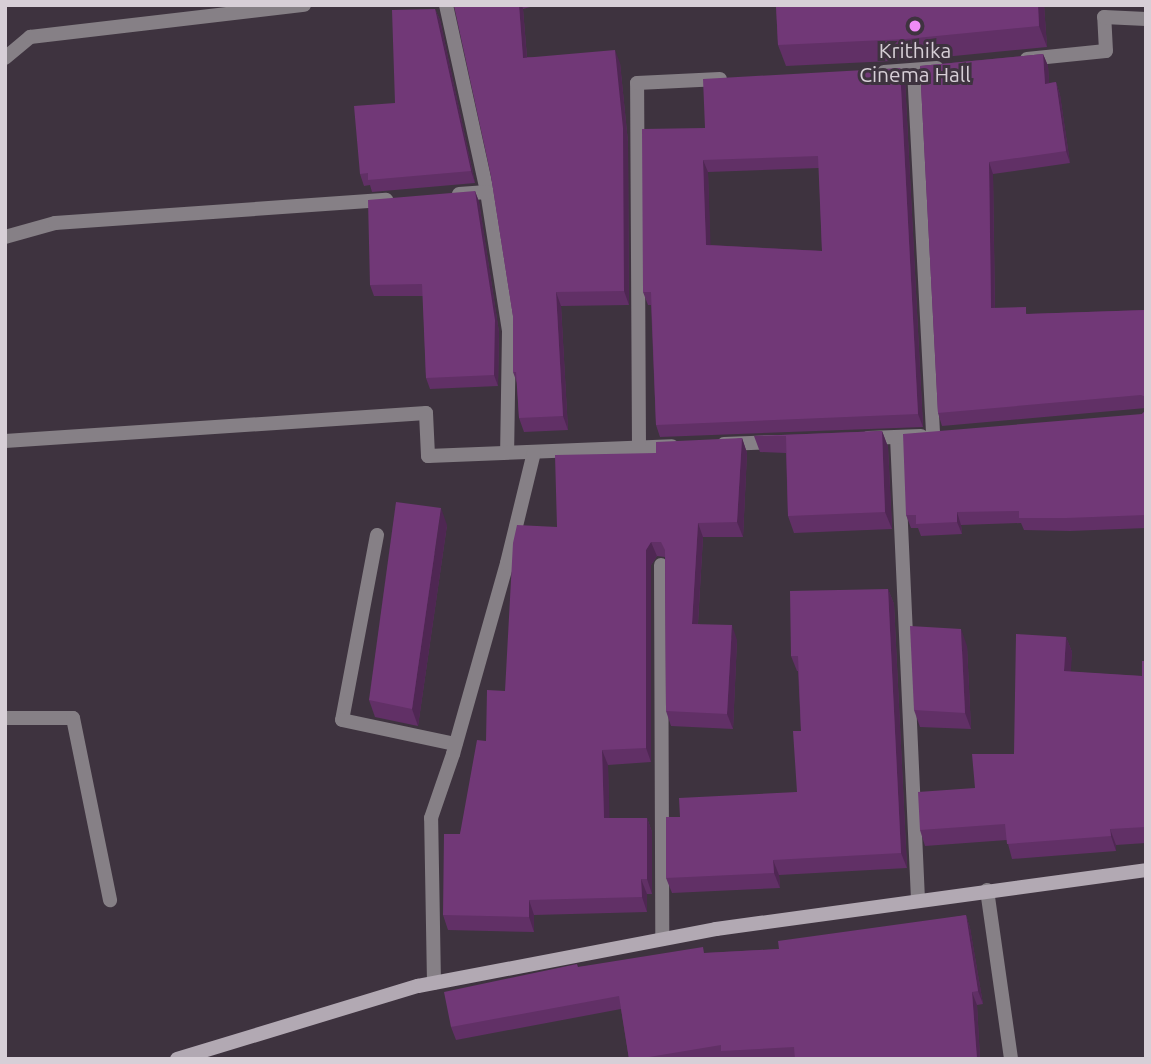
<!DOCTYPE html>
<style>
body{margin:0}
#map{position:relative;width:1151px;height:1064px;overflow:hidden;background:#3e333f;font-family:Ubuntu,sans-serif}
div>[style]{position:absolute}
.street>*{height:14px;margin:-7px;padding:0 7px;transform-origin:7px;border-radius:7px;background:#868086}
.secondary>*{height:14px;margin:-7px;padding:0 7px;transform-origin:7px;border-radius:7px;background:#b2a9b3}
.wall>*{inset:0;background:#613066}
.shaded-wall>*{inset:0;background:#4f2753}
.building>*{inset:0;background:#713877}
.dots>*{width:19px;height:19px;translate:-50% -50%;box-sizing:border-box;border:4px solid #3e333f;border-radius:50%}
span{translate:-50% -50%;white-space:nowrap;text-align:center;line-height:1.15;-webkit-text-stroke:6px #3e333f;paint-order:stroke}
.poi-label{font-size:21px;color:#d7cfd7}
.frame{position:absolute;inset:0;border:7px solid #d7cfd7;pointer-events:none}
</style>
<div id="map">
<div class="street">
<i style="left:446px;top:5px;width:191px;rotate:77.6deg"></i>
<i style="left:487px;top:192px;width:141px;rotate:81deg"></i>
<i style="left:509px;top:331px;width:121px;rotate:90.9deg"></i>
<i style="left:5px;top:58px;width:33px;rotate:-40deg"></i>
<i style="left:30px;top:37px;width:276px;rotate:-6.7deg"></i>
<i style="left:1027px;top:59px;width:79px;rotate:-5.8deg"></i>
<i style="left:1106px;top:51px;width:34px;rotate:-93deg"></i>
<i style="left:1104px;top:17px;width:42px;rotate:2.7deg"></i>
<i style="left:914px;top:70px;width:366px;rotate:87deg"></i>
<i style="left:884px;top:72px;width:53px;rotate:-4.3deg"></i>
<i style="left:459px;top:194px;width:28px;rotate:-4deg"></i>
<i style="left:5px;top:237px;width:52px;rotate:-15.6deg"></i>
<i style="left:55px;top:223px;width:332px;rotate:-4deg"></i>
<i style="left:897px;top:437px;width:463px;rotate:87.4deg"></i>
<i style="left:868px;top:438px;width:53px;rotate:-2.2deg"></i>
<i style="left:5px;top:441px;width:422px;rotate:-3.8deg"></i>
<i style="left:426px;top:413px;width:43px;rotate:87.3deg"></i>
<i style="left:428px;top:456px;width:244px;rotate:-2.3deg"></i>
<i style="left:724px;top:444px;width:50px;rotate:-2.3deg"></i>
<i style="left:639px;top:448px;width:365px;rotate:-90.3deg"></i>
<i style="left:637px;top:83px;width:83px;rotate:-2.8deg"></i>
<i style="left:377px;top:535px;width:188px;rotate:100.7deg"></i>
<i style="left:342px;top:720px;width:116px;rotate:12deg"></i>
<i style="left:661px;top:565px;width:374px;rotate:89.8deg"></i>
<i style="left:5px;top:718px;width:68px"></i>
<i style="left:73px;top:718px;width:186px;rotate:78.5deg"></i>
<i style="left:987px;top:890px;width:171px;rotate:81.9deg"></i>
<i style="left:434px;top:983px;width:165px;rotate:-91deg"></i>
<i style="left:431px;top:818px;width:68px;rotate:-71deg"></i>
<i style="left:453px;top:754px;width:198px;rotate:-74.2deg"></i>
<i style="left:507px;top:563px;width:114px;rotate:-76.3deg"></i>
</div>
<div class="secondary">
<i style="left:177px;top:1059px;width:252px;rotate:-16.9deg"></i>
<i style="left:418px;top:986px;width:303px;rotate:-10.8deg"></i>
<i style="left:716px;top:929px;width:434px;rotate:-7.8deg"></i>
</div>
<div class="wall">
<i style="clip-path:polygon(460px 5px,529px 5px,530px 7px,523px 9px,527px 57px,620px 63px,628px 142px,629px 305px,561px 306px,568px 430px,524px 432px,519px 418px,517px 383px,513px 372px,513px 316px,491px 176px)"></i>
<i style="clip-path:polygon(776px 5px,1044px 5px,1047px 47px,913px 60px,786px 66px,778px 45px)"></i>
<i style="clip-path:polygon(435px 9px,440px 20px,475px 183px,372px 192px,370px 185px,364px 186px,360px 174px,395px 103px)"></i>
<i style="clip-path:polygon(1043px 54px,1048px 66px,1049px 83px,1056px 82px,1060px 95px,1070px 163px,993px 174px,995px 308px,1028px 314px,1146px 310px,1146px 408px,942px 426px,938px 413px,920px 66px)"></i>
<i style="clip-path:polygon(evenodd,900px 68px,905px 80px,923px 427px,660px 437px,656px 425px,651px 305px,648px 305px,643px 292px,705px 128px,900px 68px,819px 168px,822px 251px,710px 245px,708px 172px,819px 168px)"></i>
<i style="clip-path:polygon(475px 191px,479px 202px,499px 332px,498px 386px,430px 389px,426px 378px,423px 296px,374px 296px,370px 285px)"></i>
<i style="clip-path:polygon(1146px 410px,1146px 528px,1070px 531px,1024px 530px,1021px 523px,961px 525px,962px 534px,921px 536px,918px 528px,911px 528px,906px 515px,1142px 414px)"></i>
<i style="clip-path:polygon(882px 431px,888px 447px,892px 529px,794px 533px,788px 516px,786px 453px,760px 452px,754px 436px)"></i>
<i style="clip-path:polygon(742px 438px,747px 453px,743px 537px,703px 537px,698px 624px,737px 640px,733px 729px,671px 726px,666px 711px,665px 557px,657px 556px,651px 565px,651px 762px,608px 765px,609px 818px,647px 818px,652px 832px,652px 894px,647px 894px,647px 912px,534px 915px,534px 932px,448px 930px,443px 915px,460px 834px,557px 527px,656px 453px)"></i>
<i style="clip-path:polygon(447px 525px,418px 726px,375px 717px,369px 700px)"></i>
<i style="clip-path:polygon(888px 589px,894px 604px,907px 868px,779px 875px,780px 888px,672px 893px,666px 878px,680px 817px,797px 792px,801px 731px,798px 671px,797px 671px,791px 656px)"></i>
<i style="clip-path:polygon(1066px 637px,1072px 652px,1070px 672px,1142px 676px,1146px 661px,1146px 843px,1116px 845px,1116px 851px,1012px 859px,1007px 840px,925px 846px,920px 830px,975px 788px,1014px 754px)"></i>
<i style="clip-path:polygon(967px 646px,971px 729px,920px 727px,914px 710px)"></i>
<i style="clip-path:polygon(966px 915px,970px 928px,983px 1004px,977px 1005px,980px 1059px,629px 1059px,621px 1009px,456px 1040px,451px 1027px,578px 967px,705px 953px,779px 949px)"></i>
</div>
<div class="shaded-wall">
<i style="clip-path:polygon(519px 5px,522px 5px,523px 9px,528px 71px,523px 58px)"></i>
<i style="clip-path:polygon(1038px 5px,1044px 5px,1047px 47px,1039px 26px)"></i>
<i style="clip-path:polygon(435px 9px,440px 20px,475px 183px,471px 171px)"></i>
<i style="clip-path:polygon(615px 50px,620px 63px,628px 142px,629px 305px,624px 291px)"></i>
<i style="clip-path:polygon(1043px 54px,1048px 66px,1050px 96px,1045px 84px)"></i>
<i style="clip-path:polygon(900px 68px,905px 80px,923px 427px,918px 414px)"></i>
<i style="clip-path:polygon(1056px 82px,1060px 95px,1070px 163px,1066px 151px)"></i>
<i style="clip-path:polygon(703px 160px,708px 172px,711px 257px,706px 245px)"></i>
<i style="clip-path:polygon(989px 162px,993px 174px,995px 320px,991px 308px)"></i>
<i style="clip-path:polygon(475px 191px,479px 202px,499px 332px,498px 386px,494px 375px)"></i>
<i style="clip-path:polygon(556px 292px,561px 306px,568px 430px,563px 416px)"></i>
<i style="clip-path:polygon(882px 431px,888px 447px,892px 529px,885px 512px)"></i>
<i style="clip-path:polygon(742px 438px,747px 453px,743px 537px,737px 522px)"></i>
<i style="clip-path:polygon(441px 508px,447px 525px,418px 726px,412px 709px)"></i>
<i style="clip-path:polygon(957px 512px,961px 525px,962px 534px,957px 522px)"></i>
<i style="clip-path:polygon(698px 523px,703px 537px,697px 638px,692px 624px)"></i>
<i style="clip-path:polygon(651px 542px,657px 556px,651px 565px,651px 762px,646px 748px,646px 550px)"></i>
<i style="clip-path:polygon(888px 589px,894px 604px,907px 868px,901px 853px)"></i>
<i style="clip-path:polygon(732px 625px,737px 640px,733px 729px,727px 714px)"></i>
<i style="clip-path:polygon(961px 629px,967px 646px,971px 729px,965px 713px)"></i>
<i style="clip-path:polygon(1066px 637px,1072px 652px,1070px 687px,1064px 671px)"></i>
<i style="clip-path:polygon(602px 750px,608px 765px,610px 833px,604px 818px)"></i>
<i style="clip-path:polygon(647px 818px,652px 832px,652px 894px,647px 879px)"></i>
<i style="clip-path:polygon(1110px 829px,1116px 845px,1116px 851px,1111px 836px)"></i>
<i style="clip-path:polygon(773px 860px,779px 875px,780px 888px,774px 873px)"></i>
<i style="clip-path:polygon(641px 879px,647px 894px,647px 912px,642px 897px)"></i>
<i style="clip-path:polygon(529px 900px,534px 915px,534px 932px,529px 917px)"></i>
<i style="clip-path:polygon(966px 915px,970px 928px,983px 1004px,978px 991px)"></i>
<i style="clip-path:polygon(972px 992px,977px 1005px,980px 1059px,977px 1059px)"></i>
</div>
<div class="building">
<i style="clip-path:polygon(460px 5px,519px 5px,523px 58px,615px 50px,623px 128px,624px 291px,556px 292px,563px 416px,519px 418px,516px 372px,513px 372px,513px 316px,491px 176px,454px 6px)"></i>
<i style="clip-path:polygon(776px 5px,1038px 5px,1039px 26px,906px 39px,778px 45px)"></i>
<i style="clip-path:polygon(435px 9px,471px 171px,368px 180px,368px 173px,360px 174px,354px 106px,395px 103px,392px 10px)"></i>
<i style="clip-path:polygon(1043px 54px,1045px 84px,1056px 82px,1066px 151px,989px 162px,991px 308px,1026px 307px,1026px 314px,1146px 310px,1146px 397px,1141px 395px,938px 413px,920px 66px)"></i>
<i style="clip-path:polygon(evenodd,900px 68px,918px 414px,656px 425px,651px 292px,643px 292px,642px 129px,705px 128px,703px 79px,900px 68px,818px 156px,822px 251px,706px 245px,703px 160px,818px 156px)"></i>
<i style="clip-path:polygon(475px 191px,495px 320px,494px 375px,426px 378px,422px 284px,370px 285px,368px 200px)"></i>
<i style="clip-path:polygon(1146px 410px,1146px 515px,1066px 518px,1019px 518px,1019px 511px,957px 512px,957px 522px,916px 524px,916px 515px,906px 515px,903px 434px,1142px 414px)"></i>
<i style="clip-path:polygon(882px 431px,885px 512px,788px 516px,786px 436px,754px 436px)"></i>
<i style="clip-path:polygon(742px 438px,737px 522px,698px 523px,692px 624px,732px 625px,727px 714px,666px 711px,665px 550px,661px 542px,651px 542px,646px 550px,646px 748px,602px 750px,604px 818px,647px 818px,647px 879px,641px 879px,642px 897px,529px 900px,529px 917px,443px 915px,444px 834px,460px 834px,477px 740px,486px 741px,487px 690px,505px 691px,513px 543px,517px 525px,557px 527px,555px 455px,656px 453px,656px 442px)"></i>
<i style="clip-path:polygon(396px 502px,441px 508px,412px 709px,369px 700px)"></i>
<i style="clip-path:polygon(888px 589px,901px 853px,773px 860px,774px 873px,666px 878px,666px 817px,680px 817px,679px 798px,797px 792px,793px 731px,801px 731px,798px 656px,791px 656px,790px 591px)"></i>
<i style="clip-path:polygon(910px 626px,961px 629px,965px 713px,914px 710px)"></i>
<i style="clip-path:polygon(1016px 634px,1066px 637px,1064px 671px,1142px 676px,1142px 661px,1146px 661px,1146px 827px,1110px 829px,1111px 836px,1007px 844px,1005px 824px,920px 830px,918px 792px,975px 788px,972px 754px,1014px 754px)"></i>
<i style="clip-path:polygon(966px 915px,978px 991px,972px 992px,977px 1059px,795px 1059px,794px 1047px,721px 1051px,721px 1045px,637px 1059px,629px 1059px,619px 996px,451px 1027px,444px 992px,577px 964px,578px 967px,703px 947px,704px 953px,779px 949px,778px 941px)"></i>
</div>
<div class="dots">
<i style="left:915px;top:26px;background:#ef8bf7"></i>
</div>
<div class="poi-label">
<span style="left:915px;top:62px">Krithika<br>Cinema Hall</span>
</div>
<div class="frame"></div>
</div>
